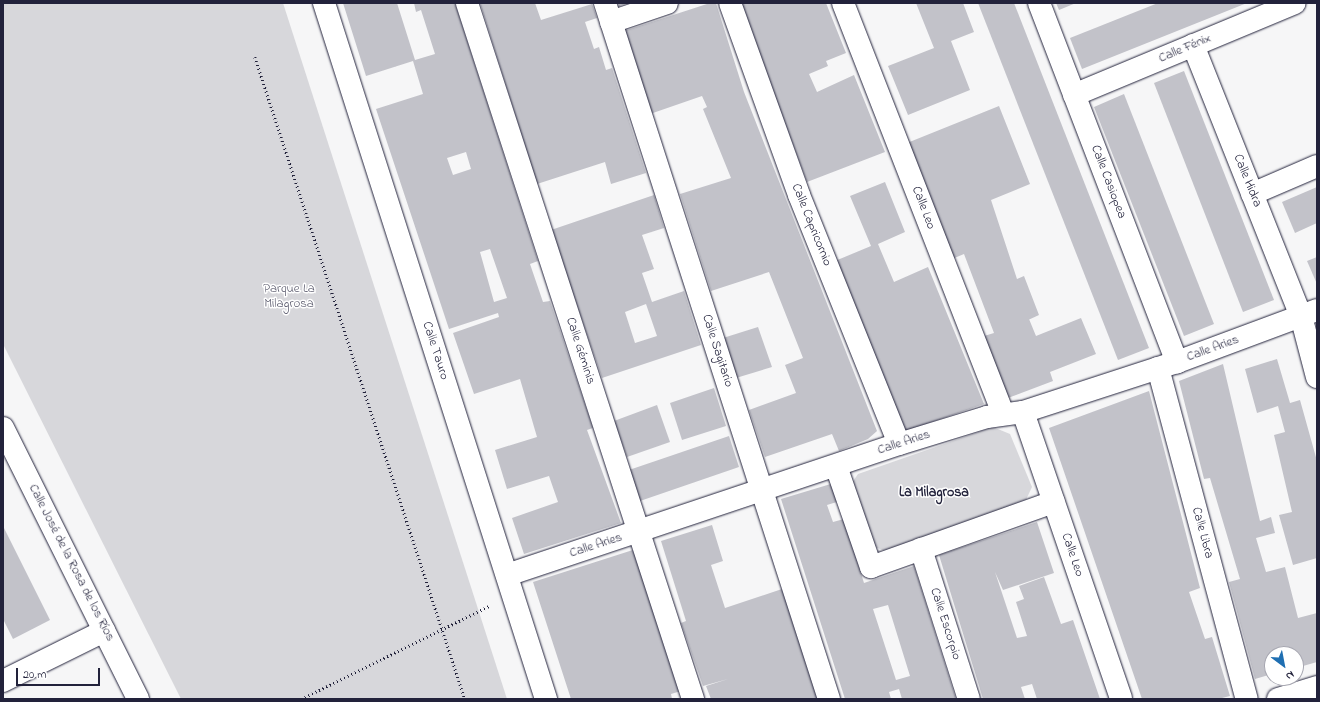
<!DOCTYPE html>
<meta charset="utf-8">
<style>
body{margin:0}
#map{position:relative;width:1320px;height:702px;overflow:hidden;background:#f6f6f7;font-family:"Indie Flower",sans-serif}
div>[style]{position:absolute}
.green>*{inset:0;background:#d7d7db}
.building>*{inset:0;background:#c2c2c9}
.path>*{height:2.5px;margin-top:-1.25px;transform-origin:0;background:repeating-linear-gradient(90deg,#22223b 0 1px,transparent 0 4px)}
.roads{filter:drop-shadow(0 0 1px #22223b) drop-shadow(0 0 1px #22223b)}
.minor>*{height:22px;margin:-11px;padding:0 11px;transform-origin:11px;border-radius:11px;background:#fff}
span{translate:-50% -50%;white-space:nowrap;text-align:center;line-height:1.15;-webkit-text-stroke:3px #fff;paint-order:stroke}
.street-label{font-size:13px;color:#22223b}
.park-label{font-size:13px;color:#58586b}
.neighbourhood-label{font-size:14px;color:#22223b;font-weight:700}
.frame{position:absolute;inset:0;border:4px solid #22223b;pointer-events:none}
.north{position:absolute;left:1264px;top:646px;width:40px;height:40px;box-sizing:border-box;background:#fff;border:1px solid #a7a7b1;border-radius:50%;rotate:148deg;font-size:11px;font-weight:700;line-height:16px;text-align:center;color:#22223b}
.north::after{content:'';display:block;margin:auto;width:14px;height:18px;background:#1f6fb2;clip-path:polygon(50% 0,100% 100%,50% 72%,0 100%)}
.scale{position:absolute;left:16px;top:668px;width:84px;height:18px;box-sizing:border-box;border:2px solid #22223b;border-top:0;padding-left:5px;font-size:12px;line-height:14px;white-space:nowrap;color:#22223b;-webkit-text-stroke:3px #fff;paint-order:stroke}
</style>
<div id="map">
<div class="green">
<i style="clip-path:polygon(3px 3px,283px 3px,507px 699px,181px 699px,3px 344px)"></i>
<i style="clip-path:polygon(993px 427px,1010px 434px,1032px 487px,1024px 504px,885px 551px,870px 545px,850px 486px,858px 474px)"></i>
</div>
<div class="building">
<i style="clip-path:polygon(evenodd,343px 3px,397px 3px,415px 60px,435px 54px,421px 10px,416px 12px,414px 3px,455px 3px,538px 261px,530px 264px,543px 302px,550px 301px,593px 428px,587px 430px,621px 523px,524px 554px,512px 518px,558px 502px,549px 476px,507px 489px,495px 450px,537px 437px,520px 379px,474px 394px,453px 333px,499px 317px,498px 313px,449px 329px,376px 109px,423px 94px,413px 61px,366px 76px,343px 3px,466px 152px,471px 169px,453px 175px,447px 158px,466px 152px,343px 3px,490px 249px,507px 298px,494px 302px,480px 252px,490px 249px)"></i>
<i style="clip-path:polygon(480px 3px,535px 3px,541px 20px,592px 4px,597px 18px,585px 22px,594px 49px,599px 47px,606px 70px,612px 68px,646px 173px,611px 184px,605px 162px,537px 184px)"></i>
<i style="clip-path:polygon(618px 3px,629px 3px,619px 6px)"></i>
<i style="clip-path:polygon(710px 3px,716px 3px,744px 92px,877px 431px,868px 439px,839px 451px,832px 434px,765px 457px,749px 410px,796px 393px,785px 365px,803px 358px,769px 272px,711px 291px,680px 194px,731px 178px,703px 109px,707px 107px,702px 96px,650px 114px,624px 31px)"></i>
<i style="clip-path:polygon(740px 3px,826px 3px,846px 53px,826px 61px,828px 66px,809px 74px,817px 92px,854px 75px,885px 152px,807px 182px)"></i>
<i style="clip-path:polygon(916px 3px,963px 3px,974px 32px,951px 41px,970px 90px,908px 115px,888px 66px,934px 48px)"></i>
<i style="clip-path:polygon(978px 3px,1014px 3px,1149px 348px,1118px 360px)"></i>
<i style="clip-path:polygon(1056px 3px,1076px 3px,1059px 10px)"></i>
<i style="clip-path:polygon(1158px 3px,1247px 3px,1082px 69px,1070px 38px)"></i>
<i style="clip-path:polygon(1184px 71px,1274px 300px,1243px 312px,1154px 83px)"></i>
<i style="clip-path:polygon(1124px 94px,1214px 324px,1184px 336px,1094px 107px)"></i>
<i style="clip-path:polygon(999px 106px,1030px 184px,991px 200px,1017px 279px,1024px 276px,1039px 315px,1026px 321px,1029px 319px,1036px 336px,1081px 318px,1096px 354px,1050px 372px,1053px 381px,1008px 398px,984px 336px,994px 333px,964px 254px,952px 259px,907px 143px)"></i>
<i style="clip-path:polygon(885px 182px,905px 232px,878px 244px,894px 282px,928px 267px,984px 404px,906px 431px,835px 261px,871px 246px,850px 196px)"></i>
<i style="clip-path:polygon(1317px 187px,1317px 223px,1295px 233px,1282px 202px)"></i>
<i style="clip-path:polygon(evenodd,654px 195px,664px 228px,642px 235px,654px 269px,642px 273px,652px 302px,684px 291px,701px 345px,602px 378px,551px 230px,654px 195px,646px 304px,657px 336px,635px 343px,625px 312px,646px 304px)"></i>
<i style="clip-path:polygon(1317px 257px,1317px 284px,1307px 261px)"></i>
<i style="clip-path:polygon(758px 327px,772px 367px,736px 378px,723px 338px)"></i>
<i style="clip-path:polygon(1277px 359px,1290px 403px,1300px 400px,1317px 461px,1317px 558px,1293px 565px,1279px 515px,1292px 512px,1274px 435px,1285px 432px,1278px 406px,1257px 413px,1245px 369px)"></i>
<i style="clip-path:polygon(1223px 364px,1260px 521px,1271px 517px,1275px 533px,1256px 538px,1266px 572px,1285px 567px,1298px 618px,1317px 613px,1317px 662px,1296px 668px,1296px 654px,1272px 654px,1272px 674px,1255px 679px,1229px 582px,1240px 579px,1210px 478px,1204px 479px,1179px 381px)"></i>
<i style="clip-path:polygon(714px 388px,726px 426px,682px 440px,670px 403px)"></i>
<i style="clip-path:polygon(1149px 391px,1200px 588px,1189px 592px,1205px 639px,1212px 637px,1230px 696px,1218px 699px,1142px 699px,1049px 428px)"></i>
<i style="clip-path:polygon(657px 405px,670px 442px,627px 457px,614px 421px)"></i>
<i style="clip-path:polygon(729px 436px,739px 467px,640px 501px,629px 470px)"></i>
<i style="clip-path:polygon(evenodd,834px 483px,840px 501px,827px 505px,833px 522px,844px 519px,864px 583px,914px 566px,956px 699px,902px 699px,899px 689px,889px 692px,891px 699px,845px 699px,781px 499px,834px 483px,888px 605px,910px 676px,896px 680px,873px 609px,888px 605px)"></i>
<i style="clip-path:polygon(1037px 522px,1054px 573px,1003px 590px,995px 572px,1017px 638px,1027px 636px,1016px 602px,1024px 599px,1019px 586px,1044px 577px,1061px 624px,1073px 620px,1100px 699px,1037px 699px,1032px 684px,1021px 687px,1025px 699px,983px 699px,939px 555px)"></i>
<i style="clip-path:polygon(712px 525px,723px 561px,711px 565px,725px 608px,782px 589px,820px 699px,711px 699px,706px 686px,728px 679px,703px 686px,681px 623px,686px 621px,661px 541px)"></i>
<i style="clip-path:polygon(3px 526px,50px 620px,13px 639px,3px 619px)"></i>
<i style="clip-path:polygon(636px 549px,681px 691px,671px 694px,672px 699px,571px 699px,533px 582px)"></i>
</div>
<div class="path">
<i style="left:255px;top:57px;width:675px;rotate:71.89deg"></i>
<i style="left:301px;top:699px;width:210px;rotate:-26.3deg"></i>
</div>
<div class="roads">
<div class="minor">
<i style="left:324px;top:3px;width:731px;rotate:72.31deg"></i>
<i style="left:467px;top:3px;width:732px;rotate:72.01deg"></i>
<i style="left:605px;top:3px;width:731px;rotate:72.16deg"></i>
<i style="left:730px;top:3px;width:204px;rotate:70.2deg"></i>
<i style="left:799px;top:195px;width:268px;rotate:68.1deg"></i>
<i style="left:843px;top:3px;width:440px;rotate:68.7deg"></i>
<i style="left:1039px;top:3px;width:385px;rotate:69deg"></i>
<i style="left:611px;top:22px;width:59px;rotate:-18.7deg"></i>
<i style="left:1193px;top:45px;width:292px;rotate:68.3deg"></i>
<i style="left:1301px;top:316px;width:63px;rotate:75.3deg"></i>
<i style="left:1074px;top:95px;width:239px;rotate:-22.6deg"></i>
<i style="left:1252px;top:194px;width:71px;rotate:-23.3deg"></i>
<i style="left:1158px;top:368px;width:343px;rotate:75deg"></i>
<i style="left:1023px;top:412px;width:303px;rotate:71.1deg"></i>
<i style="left:3px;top:428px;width:303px;rotate:63.5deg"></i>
<i style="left:836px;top:466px;width:107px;rotate:70.9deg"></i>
<i style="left:871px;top:567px;width:194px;rotate:-19.6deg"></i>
<i style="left:921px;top:549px;width:157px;rotate:72.3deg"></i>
<i style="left:507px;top:575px;width:413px;rotate:-18.5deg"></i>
<i style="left:899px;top:444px;width:92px;rotate:-17.1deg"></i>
<i style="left:987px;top:417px;width:36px;rotate:-8deg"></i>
<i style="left:1023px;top:412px;width:162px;rotate:-18deg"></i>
<i style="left:1177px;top:362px;width:149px;rotate:-20.4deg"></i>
<i style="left:3px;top:681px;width:113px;rotate:-26.3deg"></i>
<i style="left:1278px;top:699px;width:41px;rotate:-17.1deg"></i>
</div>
</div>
<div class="street-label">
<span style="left:1185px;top:49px;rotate:-23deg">Calle Fénix</span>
<span style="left:1247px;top:181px;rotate:68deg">Calle Hidra</span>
<span style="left:1108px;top:182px;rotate:69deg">Calle Casiopea</span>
<span style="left:923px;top:208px;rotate:69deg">Calle Leo</span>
<span style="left:811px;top:225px;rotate:68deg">Calle Capricornio</span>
<span style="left:1213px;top:349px;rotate:-20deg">Calle Aries</span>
<span style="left:435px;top:351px;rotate:72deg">Calle Tauro</span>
<span style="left:580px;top:351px;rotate:72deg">Calle Géminis</span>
<span style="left:717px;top:351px;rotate:72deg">Calle Sagitario</span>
<span style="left:904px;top:443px;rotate:-18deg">Calle Aries</span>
<span style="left:1202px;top:533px;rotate:75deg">Calle Libra</span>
<span style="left:596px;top:546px;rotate:-18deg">Calle Aries</span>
<span style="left:1072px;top:555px;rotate:71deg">Calle Leo</span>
<span style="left:71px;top:563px;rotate:63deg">Calle José de la Rosa de los Ríos</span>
<span style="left:945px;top:624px;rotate:72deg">Calle Escorpio</span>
</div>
<div class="park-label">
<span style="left:289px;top:297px">Parque La<br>Milagrosa</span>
</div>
<div class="neighbourhood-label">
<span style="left:934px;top:493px">La Milagrosa</span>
</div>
<div class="frame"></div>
<div class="north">N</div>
<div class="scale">20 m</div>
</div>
